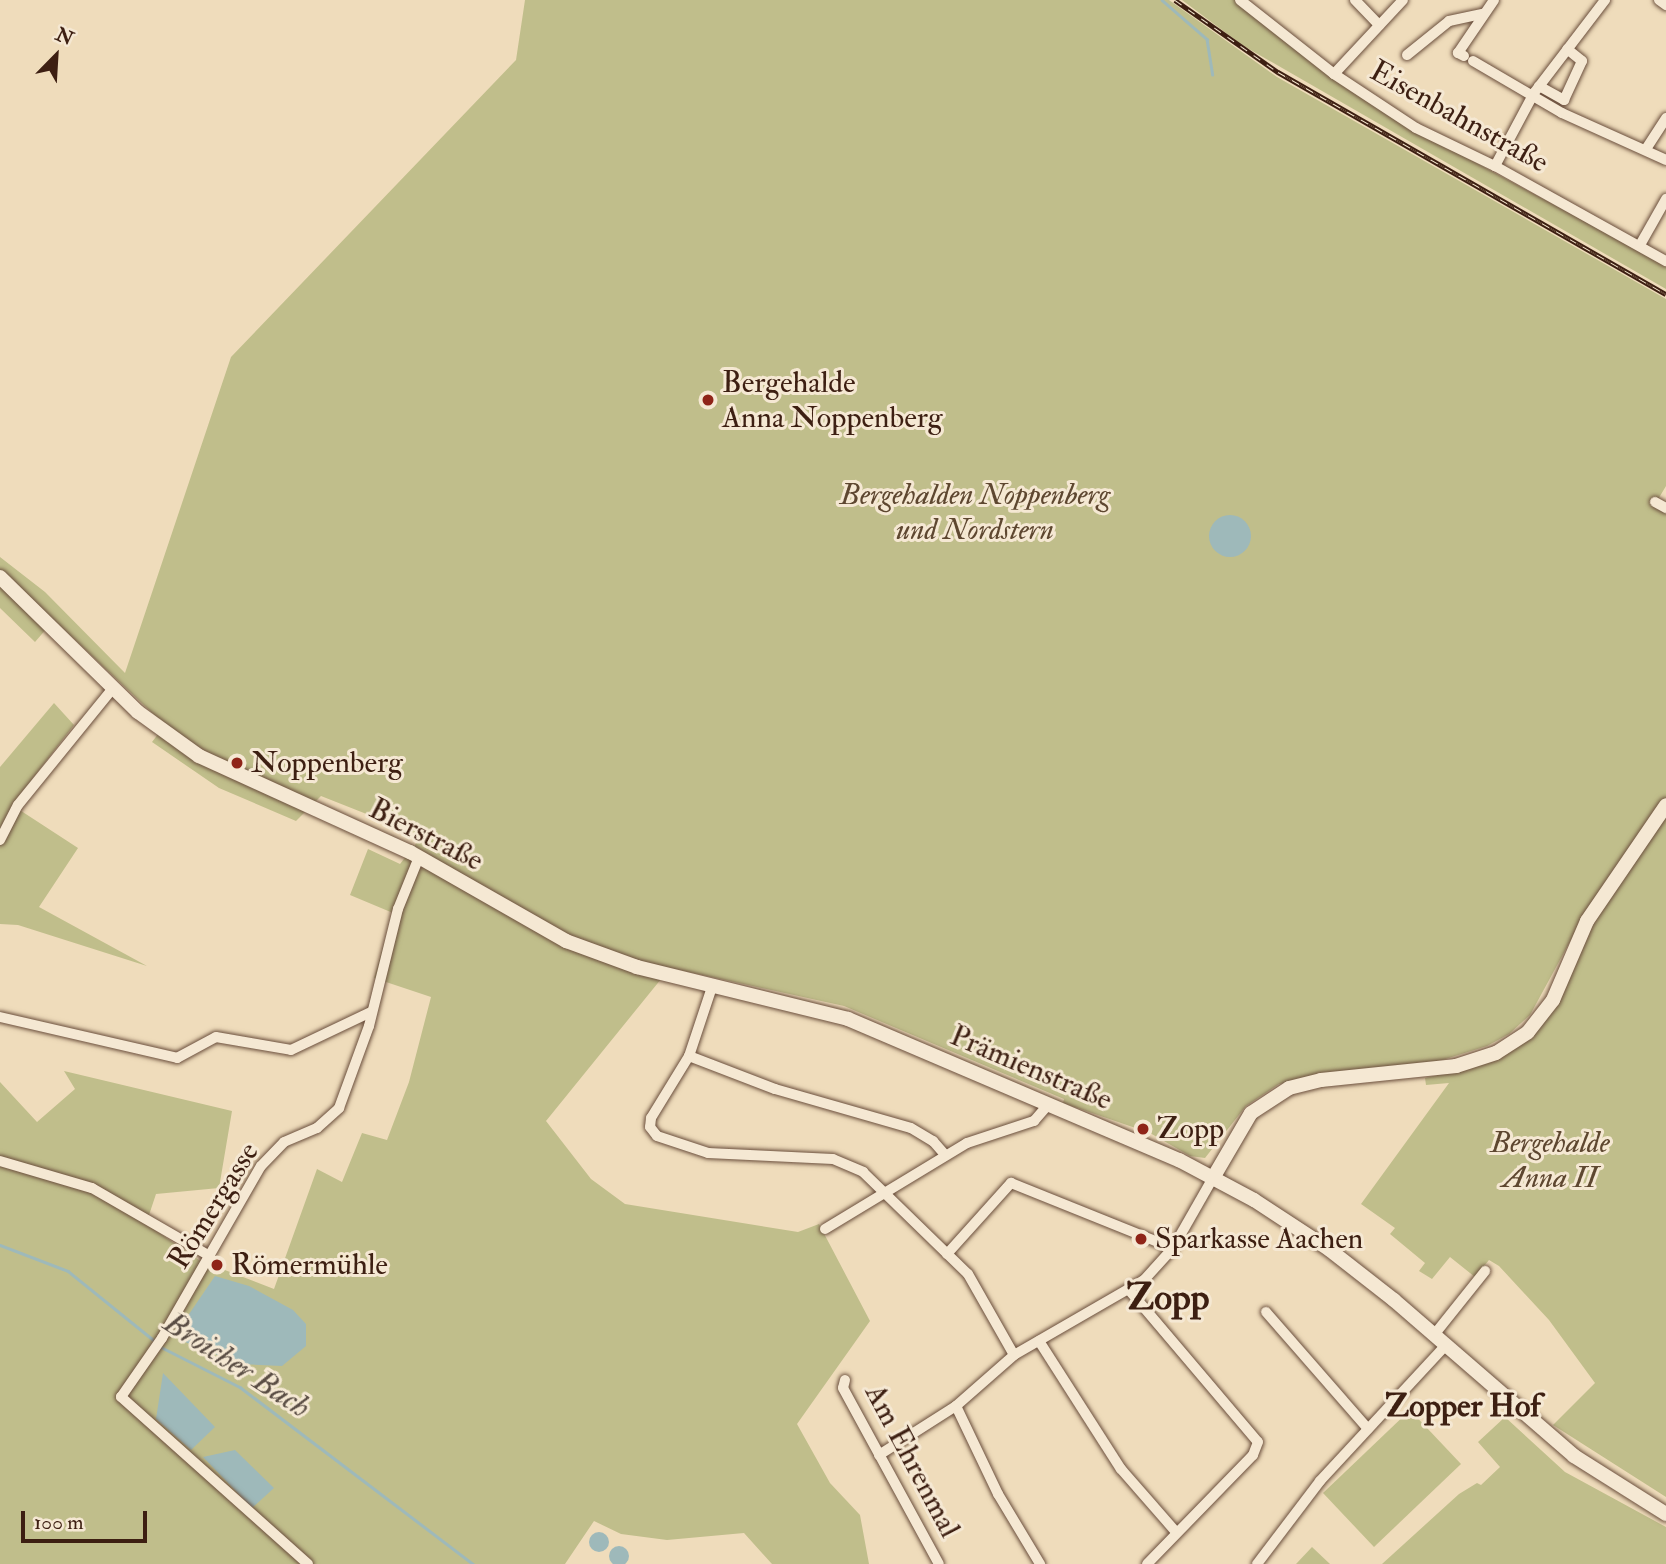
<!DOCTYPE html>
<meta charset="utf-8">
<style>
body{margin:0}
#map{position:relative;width:1666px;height:1564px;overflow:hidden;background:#efdcbb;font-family:"IM FELL Double Pica",serif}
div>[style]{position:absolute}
.green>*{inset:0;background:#c0be8b}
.water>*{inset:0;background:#9eb9ba}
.round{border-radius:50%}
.stream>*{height:2.5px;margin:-1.25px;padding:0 1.25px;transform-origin:1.25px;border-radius:1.25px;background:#9eb9ba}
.roads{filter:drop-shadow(0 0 2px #6a4e3c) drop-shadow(0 0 2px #6a4e3c)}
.street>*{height:10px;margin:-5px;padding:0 5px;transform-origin:5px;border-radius:5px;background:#f5e8d3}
.secondary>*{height:14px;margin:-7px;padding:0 7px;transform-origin:7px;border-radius:7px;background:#f5e8d3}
.rail>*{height:5px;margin-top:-2.5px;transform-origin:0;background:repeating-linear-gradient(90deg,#f5e8d3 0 8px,#3d1f12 0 16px);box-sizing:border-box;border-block:2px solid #3d1f12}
.dots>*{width:19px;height:19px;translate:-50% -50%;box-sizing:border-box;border:4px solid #f5e8d3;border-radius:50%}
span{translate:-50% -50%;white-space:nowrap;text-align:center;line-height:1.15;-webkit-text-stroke:6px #f5e8d3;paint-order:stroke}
.street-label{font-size:30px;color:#3d1f12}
.poi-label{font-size:30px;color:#3d1f12}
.left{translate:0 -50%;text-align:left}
.park-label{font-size:30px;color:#5e4730;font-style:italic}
.water-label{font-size:32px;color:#5a4d44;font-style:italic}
.neighbourhood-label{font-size:32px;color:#3d1f12;font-weight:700}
.district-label{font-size:37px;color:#3d1f12;font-weight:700}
.north{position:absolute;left:21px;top:21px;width:70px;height:70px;-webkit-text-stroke:5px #f5e8d3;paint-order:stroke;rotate:24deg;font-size:19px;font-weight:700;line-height:28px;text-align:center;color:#3d1f12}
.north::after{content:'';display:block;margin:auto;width:24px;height:32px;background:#3d1f12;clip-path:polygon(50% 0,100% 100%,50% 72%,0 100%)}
.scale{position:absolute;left:21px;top:1511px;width:126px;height:32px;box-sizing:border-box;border:4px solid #3d1f12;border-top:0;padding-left:9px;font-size:21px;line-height:24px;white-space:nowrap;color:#3d1f12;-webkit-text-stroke:5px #f5e8d3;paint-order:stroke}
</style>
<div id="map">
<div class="green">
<i style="clip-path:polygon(525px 0,1169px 0,1277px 77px,1666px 299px,1666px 486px,1654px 506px,1666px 513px,1666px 798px,1585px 914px,1530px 1015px,1509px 1034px,1487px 1046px,1439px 1061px,1279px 1084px,1246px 1106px,1205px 1158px,1190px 1156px,1150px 1133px,1063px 1103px,1064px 1099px,844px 1006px,670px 968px,546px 1121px,591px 1179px,625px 1204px,798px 1232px,819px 1224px,870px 1321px,797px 1424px,830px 1483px,860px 1515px,869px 1564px,772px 1564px,744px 1533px,667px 1540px,621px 1534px,594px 1521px,565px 1564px,0 1564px,0 1082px,37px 1122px,75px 1089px,64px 1071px,232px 1111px,219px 1188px,156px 1194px,146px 1224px,199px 1260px,274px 1289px,317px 1169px,342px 1182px,362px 1133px,387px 1140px,409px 1082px,431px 997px,374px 978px,393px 913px,350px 895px,368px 849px,400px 864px,422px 836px,321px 796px,296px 821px,219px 788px,152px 742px,165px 725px,54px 620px,35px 642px,0 608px,0 557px,45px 592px,125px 673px,231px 357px,516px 60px)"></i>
<i style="clip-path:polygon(1182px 0,1235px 0,1387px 115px,1666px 265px,1666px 289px,1242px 45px)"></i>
<i style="clip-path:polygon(54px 703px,74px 725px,12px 805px,78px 848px,39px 907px,147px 966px,18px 925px,0 924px,0 767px)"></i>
<i style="clip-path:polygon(1666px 817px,1666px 1497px,1553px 1425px,1595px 1383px,1549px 1320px,1499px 1266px,1489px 1260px,1475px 1277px,1450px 1257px,1432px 1279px,1419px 1271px,1425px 1263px,1390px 1234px,1395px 1228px,1361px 1204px,1449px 1083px,1426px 1085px,1425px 1078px,1468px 1068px,1518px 1045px,1582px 938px)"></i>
<i style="clip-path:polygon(1410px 1410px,1461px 1464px,1374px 1547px,1323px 1493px)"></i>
<i style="clip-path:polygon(1505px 1417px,1565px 1472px,1666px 1527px,1666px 1564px,1382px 1564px,1459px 1494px,1477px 1483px,1481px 1485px,1500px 1467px,1478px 1442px)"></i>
<i style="clip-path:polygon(1312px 1547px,1330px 1564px,1296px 1564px)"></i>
</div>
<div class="water">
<i class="round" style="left:1209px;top:515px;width:42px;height:42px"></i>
<i style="clip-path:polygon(215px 1276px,249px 1286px,293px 1310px,306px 1324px,306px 1346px,282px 1366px,240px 1364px,185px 1342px,178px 1335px,185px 1320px)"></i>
<i style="clip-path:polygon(163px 1373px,215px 1427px,191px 1450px,156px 1419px)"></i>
<i style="clip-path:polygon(235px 1450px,274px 1488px,252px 1508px,203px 1457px)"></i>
<i class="round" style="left:589px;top:1532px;width:20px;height:20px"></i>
<i class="round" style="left:609px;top:1546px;width:20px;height:20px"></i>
</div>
<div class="stream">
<i style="left:1162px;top:0;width:60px;rotate:40.9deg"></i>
<i style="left:1207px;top:39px;width:36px;rotate:81deg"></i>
<i style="left:0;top:1245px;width:73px;rotate:20.9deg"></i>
<i style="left:68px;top:1271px;width:113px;rotate:38.9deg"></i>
<i style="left:161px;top:1347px;width:89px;rotate:26.9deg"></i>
<i style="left:240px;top:1387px;width:293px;rotate:37.2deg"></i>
</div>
<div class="roads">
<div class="street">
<i style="left:1240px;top:0;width:120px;rotate:38.2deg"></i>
<i style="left:1334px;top:74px;width:98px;rotate:33.4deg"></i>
<i style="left:1416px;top:128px;width:88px;rotate:25.7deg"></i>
<i style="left:1495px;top:166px;width:196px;rotate:29.1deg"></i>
<i style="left:1355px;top:0;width:35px;rotate:46deg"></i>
<i style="left:1659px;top:0;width:9px;rotate:36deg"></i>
<i style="left:1407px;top:55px;width:54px;rotate:-39deg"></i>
<i style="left:1449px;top:21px;width:35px;rotate:-12deg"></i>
<i style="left:1464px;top:56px;width:7px;rotate:-153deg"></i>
<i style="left:1458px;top:53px;width:64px;rotate:-55.8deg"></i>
<i style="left:1473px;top:61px;width:103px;rotate:30.3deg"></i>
<i style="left:1562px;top:113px;width:114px;rotate:24.3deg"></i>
<i style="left:1334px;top:74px;width:101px;rotate:-47deg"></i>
<i style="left:1539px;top:86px;width:29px;rotate:29deg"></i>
<i style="left:1564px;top:100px;width:43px;rotate:-65.2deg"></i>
<i style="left:1582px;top:61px;width:19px;rotate:-141deg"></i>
<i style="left:1646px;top:149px;width:37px;rotate:-57deg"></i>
<i style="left:1495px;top:166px;width:83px;rotate:-61.9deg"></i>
<i style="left:1534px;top:93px;width:117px;rotate:-52.6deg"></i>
<i style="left:1640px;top:245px;width:53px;rotate:-60.5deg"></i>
<i style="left:1655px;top:502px;width:13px;rotate:29deg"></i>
<i style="left:0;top:840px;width:39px;rotate:-63deg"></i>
<i style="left:18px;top:805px;width:151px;rotate:-50.9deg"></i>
<i style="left:713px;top:984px;width:76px;rotate:108.4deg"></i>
<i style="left:689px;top:1056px;width:73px;rotate:121.5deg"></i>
<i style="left:651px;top:1118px;width:9px;rotate:96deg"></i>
<i style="left:650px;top:1127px;width:11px;rotate:52deg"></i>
<i style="left:657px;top:1136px;width:54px;rotate:18.4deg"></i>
<i style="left:708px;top:1153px;width:125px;rotate:2.7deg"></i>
<i style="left:833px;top:1159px;width:33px;rotate:23deg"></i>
<i style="left:863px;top:1172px;width:146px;rotate:44.2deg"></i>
<i style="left:968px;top:1274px;width:93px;rotate:60.4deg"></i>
<i style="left:0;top:1017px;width:182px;rotate:13deg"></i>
<i style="left:177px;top:1058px;width:44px;rotate:-28.3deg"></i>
<i style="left:216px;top:1037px;width:76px;rotate:9.8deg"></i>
<i style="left:291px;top:1050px;width:89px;rotate:-25.4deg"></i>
<i style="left:689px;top:1056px;width:92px;rotate:21deg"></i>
<i style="left:775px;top:1089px;width:141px;rotate:16deg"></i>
<i style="left:911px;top:1128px;width:26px;rotate:31deg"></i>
<i style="left:933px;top:1141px;width:18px;rotate:49deg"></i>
<i style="left:0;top:1161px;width:96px;rotate:16.4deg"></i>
<i style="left:92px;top:1188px;width:136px;rotate:30deg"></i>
<i style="left:825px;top:1229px;width:166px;rotate:-31.2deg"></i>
<i style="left:967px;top:1143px;width:71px;rotate:-18.2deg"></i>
<i style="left:1034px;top:1121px;width:23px;rotate:-49deg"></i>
<i style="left:947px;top:1254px;width:96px;rotate:-48deg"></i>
<i style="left:1011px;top:1183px;width:175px;rotate:21.9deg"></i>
<i style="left:1129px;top:1290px;width:199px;rotate:49.7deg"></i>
<i style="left:1258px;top:1442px;width:14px;rotate:111deg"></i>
<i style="left:1253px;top:1455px;width:152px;rotate:134.2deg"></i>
<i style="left:1266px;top:1312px;width:155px;rotate:48.9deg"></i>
<i style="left:1434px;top:1335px;width:82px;rotate:-51.4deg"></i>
<i style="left:1039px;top:1341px;width:152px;rotate:57.4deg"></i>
<i style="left:1121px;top:1469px;width:84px;rotate:48.9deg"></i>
<i style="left:845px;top:1380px;width:8px;rotate:104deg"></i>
<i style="left:843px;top:1388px;width:200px;rotate:61.4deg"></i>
<i style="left:956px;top:1406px;width:98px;rotate:64.5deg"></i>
<i style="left:998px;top:1494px;width:82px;rotate:59deg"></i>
<i style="left:879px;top:1455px;width:91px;rotate:-32.5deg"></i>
<i style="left:956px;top:1406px;width:77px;rotate:-41.3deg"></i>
<i style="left:1014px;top:1355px;width:150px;rotate:-30deg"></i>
<i style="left:1144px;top:1280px;width:43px;rotate:-47.8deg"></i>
<i style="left:1173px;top:1248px;width:81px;rotate:-60.3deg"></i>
<i style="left:308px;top:1564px;width:251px;rotate:-138.2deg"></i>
<i style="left:121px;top:1397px;width:72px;rotate:-55.2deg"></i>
<i style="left:162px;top:1338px;width:198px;rotate:-60.1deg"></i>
<i style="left:261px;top:1166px;width:33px;rotate:-46deg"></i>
<i style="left:284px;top:1142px;width:36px;rotate:-23deg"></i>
<i style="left:317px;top:1128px;width:30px;rotate:-42deg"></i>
<i style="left:339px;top:1108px;width:87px;rotate:-69.9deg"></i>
<i style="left:369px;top:1026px;width:121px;rotate:-76.1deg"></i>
<i style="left:398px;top:909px;width:56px;rotate:-68deg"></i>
<i style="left:1257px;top:1564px;width:104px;rotate:-52.8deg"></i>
<i style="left:1320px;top:1481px;width:185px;rotate:-47.2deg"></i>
</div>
<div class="secondary">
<i style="left:0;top:577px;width:193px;rotate:44.4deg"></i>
<i style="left:138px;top:712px;width:75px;rotate:35.8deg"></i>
<i style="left:199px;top:756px;width:232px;rotate:24.5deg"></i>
<i style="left:410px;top:852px;width:180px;rotate:29.7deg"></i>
<i style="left:566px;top:941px;width:76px;rotate:20.1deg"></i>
<i style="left:637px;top:967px;width:217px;rotate:13.8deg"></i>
<i style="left:848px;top:1019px;width:360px;rotate:23.1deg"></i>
<i style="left:1179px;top:1160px;width:85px;rotate:28.1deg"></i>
<i style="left:1254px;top:1200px;width:91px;rotate:33.3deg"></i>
<i style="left:1330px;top:1250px;width:81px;rotate:38deg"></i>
<i style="left:1394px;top:1300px;width:238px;rotate:40.9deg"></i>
<i style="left:1574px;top:1456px;width:109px;rotate:32.2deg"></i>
<i style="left:1213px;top:1178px;width:75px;rotate:-59.7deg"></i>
<i style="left:1251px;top:1113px;width:45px;rotate:-33.3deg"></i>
<i style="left:1289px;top:1088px;width:33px;rotate:-14deg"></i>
<i style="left:1321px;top:1080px;width:136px;rotate:-5.9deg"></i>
<i style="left:1456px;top:1066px;width:42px;rotate:-18deg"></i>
<i style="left:1496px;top:1053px;width:38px;rotate:-33deg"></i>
<i style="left:1528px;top:1032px;width:41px;rotate:-52deg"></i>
<i style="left:1553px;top:1000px;width:86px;rotate:-66.7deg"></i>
<i style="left:1587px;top:921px;width:140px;rotate:-55.7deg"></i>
</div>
</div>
<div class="rail">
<i style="left:1175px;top:0;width:126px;rotate:35deg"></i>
<i style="left:1278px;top:72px;width:447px;rotate:29.8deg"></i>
</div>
<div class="dots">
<i style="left:708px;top:400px;background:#8f2418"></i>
<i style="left:237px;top:763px;background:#8f2418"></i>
<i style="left:1143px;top:1129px;background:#8f2418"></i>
<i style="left:1141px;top:1239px;background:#8f2418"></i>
<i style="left:217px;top:1265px;background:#8f2418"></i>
</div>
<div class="street-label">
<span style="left:1459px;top:117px;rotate:29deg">Eisenbahnstraße</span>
<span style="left:426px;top:835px;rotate:27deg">Bierstraße</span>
<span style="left:1031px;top:1068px;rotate:23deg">Prämienstraße</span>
<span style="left:214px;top:1206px;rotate:-58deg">Römergasse</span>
<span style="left:912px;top:1461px;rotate:62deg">Am Ehrenmal</span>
</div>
<div class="poi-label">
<span class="left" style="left:722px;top:400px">Bergehalde<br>Anna Noppenberg</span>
<span class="left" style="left:251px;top:763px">Noppenberg</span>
<span class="left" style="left:1157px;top:1129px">Zopp</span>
<span class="left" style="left:1155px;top:1239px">Sparkasse Aachen</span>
<span class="left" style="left:231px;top:1265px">Römermühle</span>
</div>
<div class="park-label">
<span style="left:975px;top:512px">Bergehalden Noppenberg<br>und Nordstern</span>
<span style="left:1550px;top:1160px">Bergehalde<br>Anna II</span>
</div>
<div class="water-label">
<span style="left:237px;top:1365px;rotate:33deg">Broicher Bach</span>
</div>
<div class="neighbourhood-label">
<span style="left:1463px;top:1406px">Zopper Hof</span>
</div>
<div class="district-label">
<span style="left:1168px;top:1298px">Zopp</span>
</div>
<div class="north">N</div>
<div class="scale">100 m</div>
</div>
